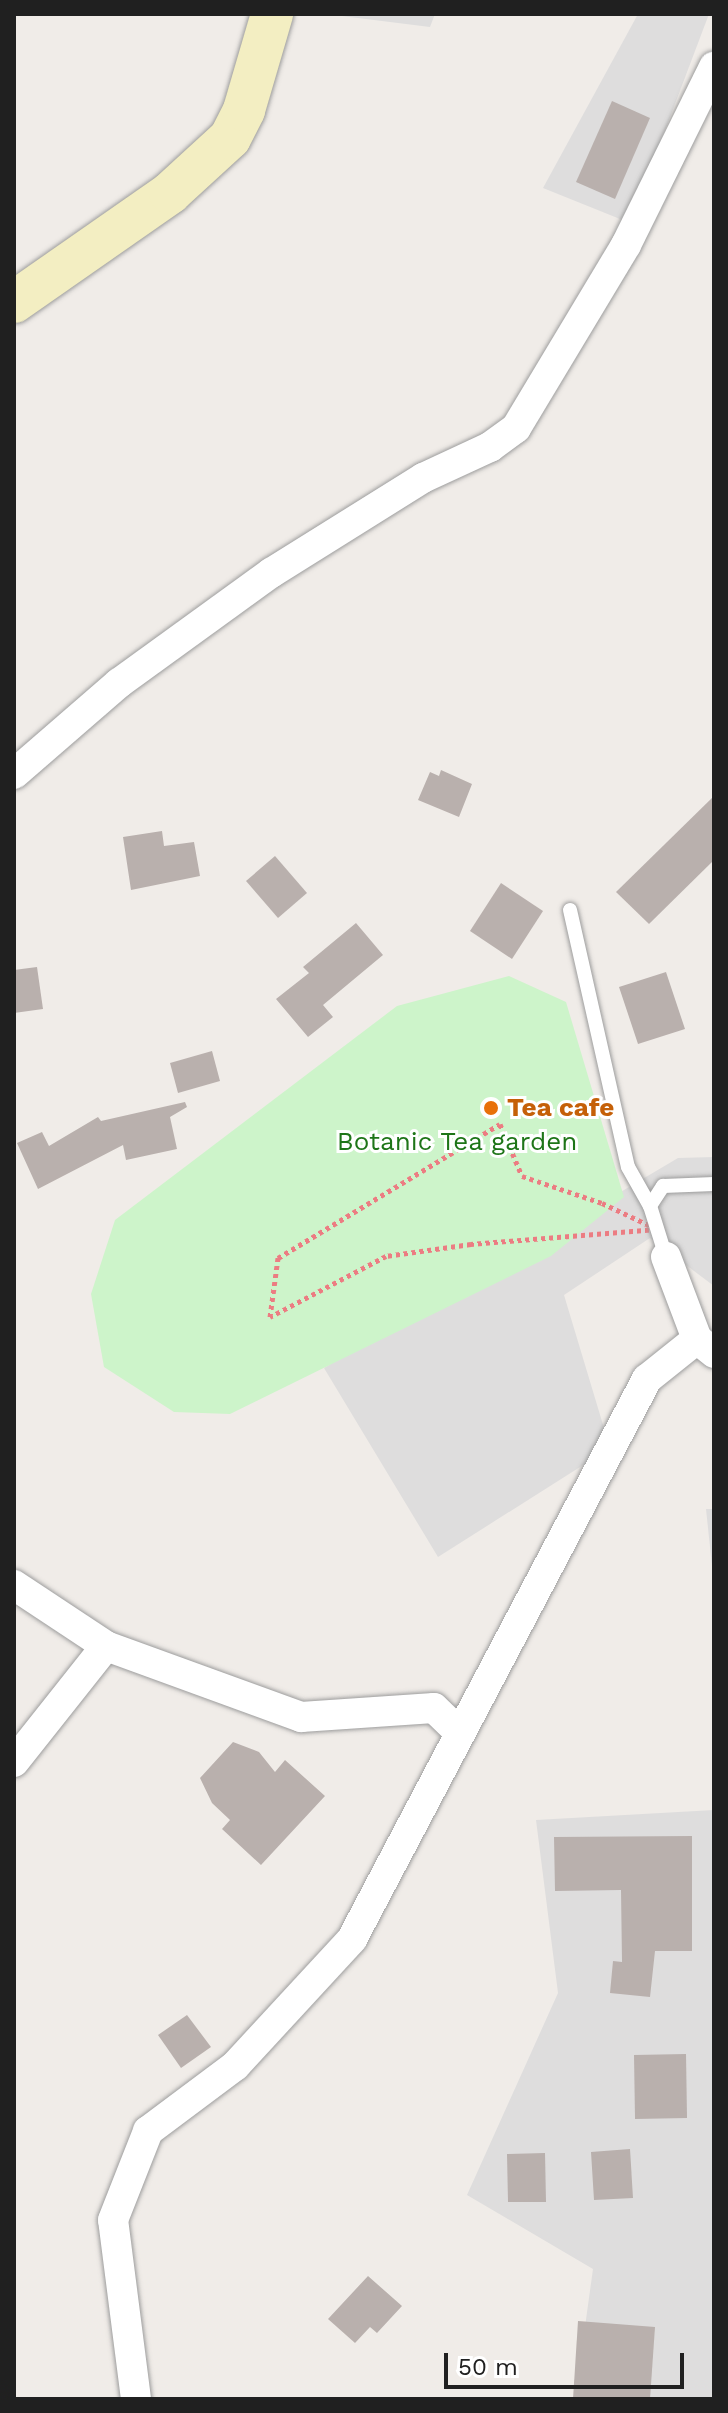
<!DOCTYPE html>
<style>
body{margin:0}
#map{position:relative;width:728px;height:2413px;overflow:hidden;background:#f0ece8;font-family:"Work Sans",sans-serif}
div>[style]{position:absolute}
.residential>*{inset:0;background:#dedddd}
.park>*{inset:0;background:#cdf4ca}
.building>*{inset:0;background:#b9b0ad}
.path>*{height:5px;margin-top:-2.5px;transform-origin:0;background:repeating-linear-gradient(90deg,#ec7c82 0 4px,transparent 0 8px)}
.roads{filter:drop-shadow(0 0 2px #9d9d9d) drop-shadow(0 0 2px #9d9d9d)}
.lane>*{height:14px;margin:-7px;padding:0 7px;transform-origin:7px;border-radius:7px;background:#fff}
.street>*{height:30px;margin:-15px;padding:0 15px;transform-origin:15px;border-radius:15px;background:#fff}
.secondary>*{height:42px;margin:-21px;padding:0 21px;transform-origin:21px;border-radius:21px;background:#f3eec2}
.dots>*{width:22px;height:22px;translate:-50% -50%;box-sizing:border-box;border:4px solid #fff;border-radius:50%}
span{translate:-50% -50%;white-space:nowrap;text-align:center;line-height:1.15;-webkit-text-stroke:6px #fff;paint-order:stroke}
.food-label{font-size:26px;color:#c56008;font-weight:700}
.left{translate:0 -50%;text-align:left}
.park-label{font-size:26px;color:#1e7518}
.frame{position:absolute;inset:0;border:16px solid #202020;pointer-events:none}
.scale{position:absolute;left:444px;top:2353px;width:240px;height:36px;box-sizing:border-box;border:4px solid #202020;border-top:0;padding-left:10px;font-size:24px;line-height:28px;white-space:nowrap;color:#202020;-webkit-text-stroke:6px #fff;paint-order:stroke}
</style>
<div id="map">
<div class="residential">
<i style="clip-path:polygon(326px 14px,435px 14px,430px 27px)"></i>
<i style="clip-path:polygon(638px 14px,709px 14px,630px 223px,543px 188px)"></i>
<i style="clip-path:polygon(714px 1157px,714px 1286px,650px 1238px,564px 1295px,610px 1448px,438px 1557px,324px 1368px,678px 1158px)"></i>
<i style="clip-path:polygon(706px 1509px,714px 1509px,714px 1585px)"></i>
<i style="clip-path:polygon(714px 1810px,714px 2399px,575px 2399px,593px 2269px,467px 2195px,558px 1993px,536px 1820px)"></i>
</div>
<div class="park">
<i style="clip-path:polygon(509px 976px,566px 1002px,624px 1197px,551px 1256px,230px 1414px,174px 1412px,104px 1367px,91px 1294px,115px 1220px,397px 1006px)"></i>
</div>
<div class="building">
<i style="clip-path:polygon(612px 101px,650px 118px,615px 199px,576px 182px)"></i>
<i style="clip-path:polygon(441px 770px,472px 784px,459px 817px,418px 800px,430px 772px,439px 776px)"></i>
<i style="clip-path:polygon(714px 796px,714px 860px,649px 924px,616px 892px)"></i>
<i style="clip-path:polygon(162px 831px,164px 846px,194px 842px,200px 876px,131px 890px,123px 837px)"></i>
<i style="clip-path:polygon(275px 856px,307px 893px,278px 918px,246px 881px)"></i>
<i style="clip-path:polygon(501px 883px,543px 911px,512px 959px,470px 931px)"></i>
<i style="clip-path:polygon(356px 923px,383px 955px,323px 1005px,333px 1017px,308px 1037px,276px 999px,309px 973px,303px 967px)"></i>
<i style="clip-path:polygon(37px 967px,43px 1009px,14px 1013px,14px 970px)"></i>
<i style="clip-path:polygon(666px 972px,685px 1029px,638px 1044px,619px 987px)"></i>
<i style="clip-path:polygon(212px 1051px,220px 1081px,178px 1093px,170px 1063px)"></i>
<i style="clip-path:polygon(185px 1102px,187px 1107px,170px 1117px,177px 1149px,126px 1160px,123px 1145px,38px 1189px,17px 1143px,42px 1132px,49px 1146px,98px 1117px,101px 1121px)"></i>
<i style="clip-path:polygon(233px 1742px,259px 1752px,275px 1772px,285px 1760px,325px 1796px,261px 1865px,222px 1829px,230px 1820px,212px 1803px,200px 1778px)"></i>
<i style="clip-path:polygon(692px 1836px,692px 1951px,655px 1951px,650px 1997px,610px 1993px,613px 1961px,622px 1962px,621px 1890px,555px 1891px,554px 1837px)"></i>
<i style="clip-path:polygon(187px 2015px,211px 2047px,181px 2068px,158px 2035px)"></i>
<i style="clip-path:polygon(686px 2054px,687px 2118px,635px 2119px,634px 2055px)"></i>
<i style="clip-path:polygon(630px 2149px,633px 2198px,594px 2200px,591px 2152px)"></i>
<i style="clip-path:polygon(545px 2153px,546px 2202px,508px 2202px,507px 2154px)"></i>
<i style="clip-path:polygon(368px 2276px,402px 2306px,377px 2333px,370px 2327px,355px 2343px,328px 2319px)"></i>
<i style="clip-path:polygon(578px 2321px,655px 2327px,650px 2399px,573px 2399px)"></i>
</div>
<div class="path">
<i style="left:500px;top:1124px;width:56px;rotate:67.1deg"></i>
<i style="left:522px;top:1176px;width:84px;rotate:18.6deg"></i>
<i style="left:602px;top:1203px;width:61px;rotate:25.3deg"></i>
<i style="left:657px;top:1229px;width:187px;rotate:175.4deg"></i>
<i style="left:471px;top:1244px;width:86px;rotate:172deg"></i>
<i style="left:386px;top:1256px;width:131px;rotate:152.3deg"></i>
<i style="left:270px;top:1317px;width:60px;rotate:-82.3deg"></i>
<i style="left:278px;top:1258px;width:259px;rotate:-31.1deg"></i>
</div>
<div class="roads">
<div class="lane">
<i style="left:570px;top:910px;width:263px;rotate:77.3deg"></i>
<i style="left:628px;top:1167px;width:45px;rotate:60.6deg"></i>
<i style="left:666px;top:1257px;width:53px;rotate:-107.4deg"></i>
<i style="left:650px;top:1206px;width:24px;rotate:-57deg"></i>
<i style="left:663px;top:1186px;width:51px;rotate:-2.2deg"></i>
</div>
<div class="street">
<i style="left:14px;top:774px;width:139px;rotate:-40.9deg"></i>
<i style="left:119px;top:683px;width:188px;rotate:-35.9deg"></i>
<i style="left:271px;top:573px;width:179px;rotate:-32deg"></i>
<i style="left:423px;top:478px;width:74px;rotate:-24.8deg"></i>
<i style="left:490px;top:447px;width:32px;rotate:-36deg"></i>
<i style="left:516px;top:428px;width:214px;rotate:-59deg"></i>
<i style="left:626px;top:245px;width:199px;rotate:-63.7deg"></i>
<i style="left:666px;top:1257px;width:88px;rotate:69.3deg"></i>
<i style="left:697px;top:1339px;width:22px;rotate:39deg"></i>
<i style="left:14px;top:1585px;width:110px;rotate:33.5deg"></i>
<i style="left:106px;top:1646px;width:208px;rotate:20deg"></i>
<i style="left:301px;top:1717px;width:133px;rotate:-3.9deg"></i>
<i style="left:434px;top:1708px;width:35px;rotate:44deg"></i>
<i style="left:14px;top:1762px;width:148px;rotate:-51.6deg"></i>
<i style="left:136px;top:2399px;width:180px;rotate:-97.3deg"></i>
<i style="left:113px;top:2220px;width:96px;rotate:-68.5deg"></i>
<i style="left:148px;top:2131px;width:109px;rotate:-36.8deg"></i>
<i style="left:235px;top:2066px;width:173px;rotate:-47.3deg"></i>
<i style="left:352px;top:1939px;width:633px;rotate:-62.22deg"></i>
<i style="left:647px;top:1379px;width:64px;rotate:-38.7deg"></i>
</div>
<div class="secondary">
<i style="left:14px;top:302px;width:190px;rotate:-34.9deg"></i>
<i style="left:170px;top:193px;width:81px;rotate:-42.5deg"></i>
<i style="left:230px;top:138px;width:31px;rotate:-63deg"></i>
<i style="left:244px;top:110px;width:100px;rotate:-73.7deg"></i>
</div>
</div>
<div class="dots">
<i style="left:491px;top:1108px;background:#e8710a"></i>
</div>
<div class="food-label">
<span class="left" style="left:507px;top:1108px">Tea cafe</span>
</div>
<div class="park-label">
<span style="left:457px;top:1142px">Botanic Tea garden</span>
</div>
<div class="frame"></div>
<div class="scale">50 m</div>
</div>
